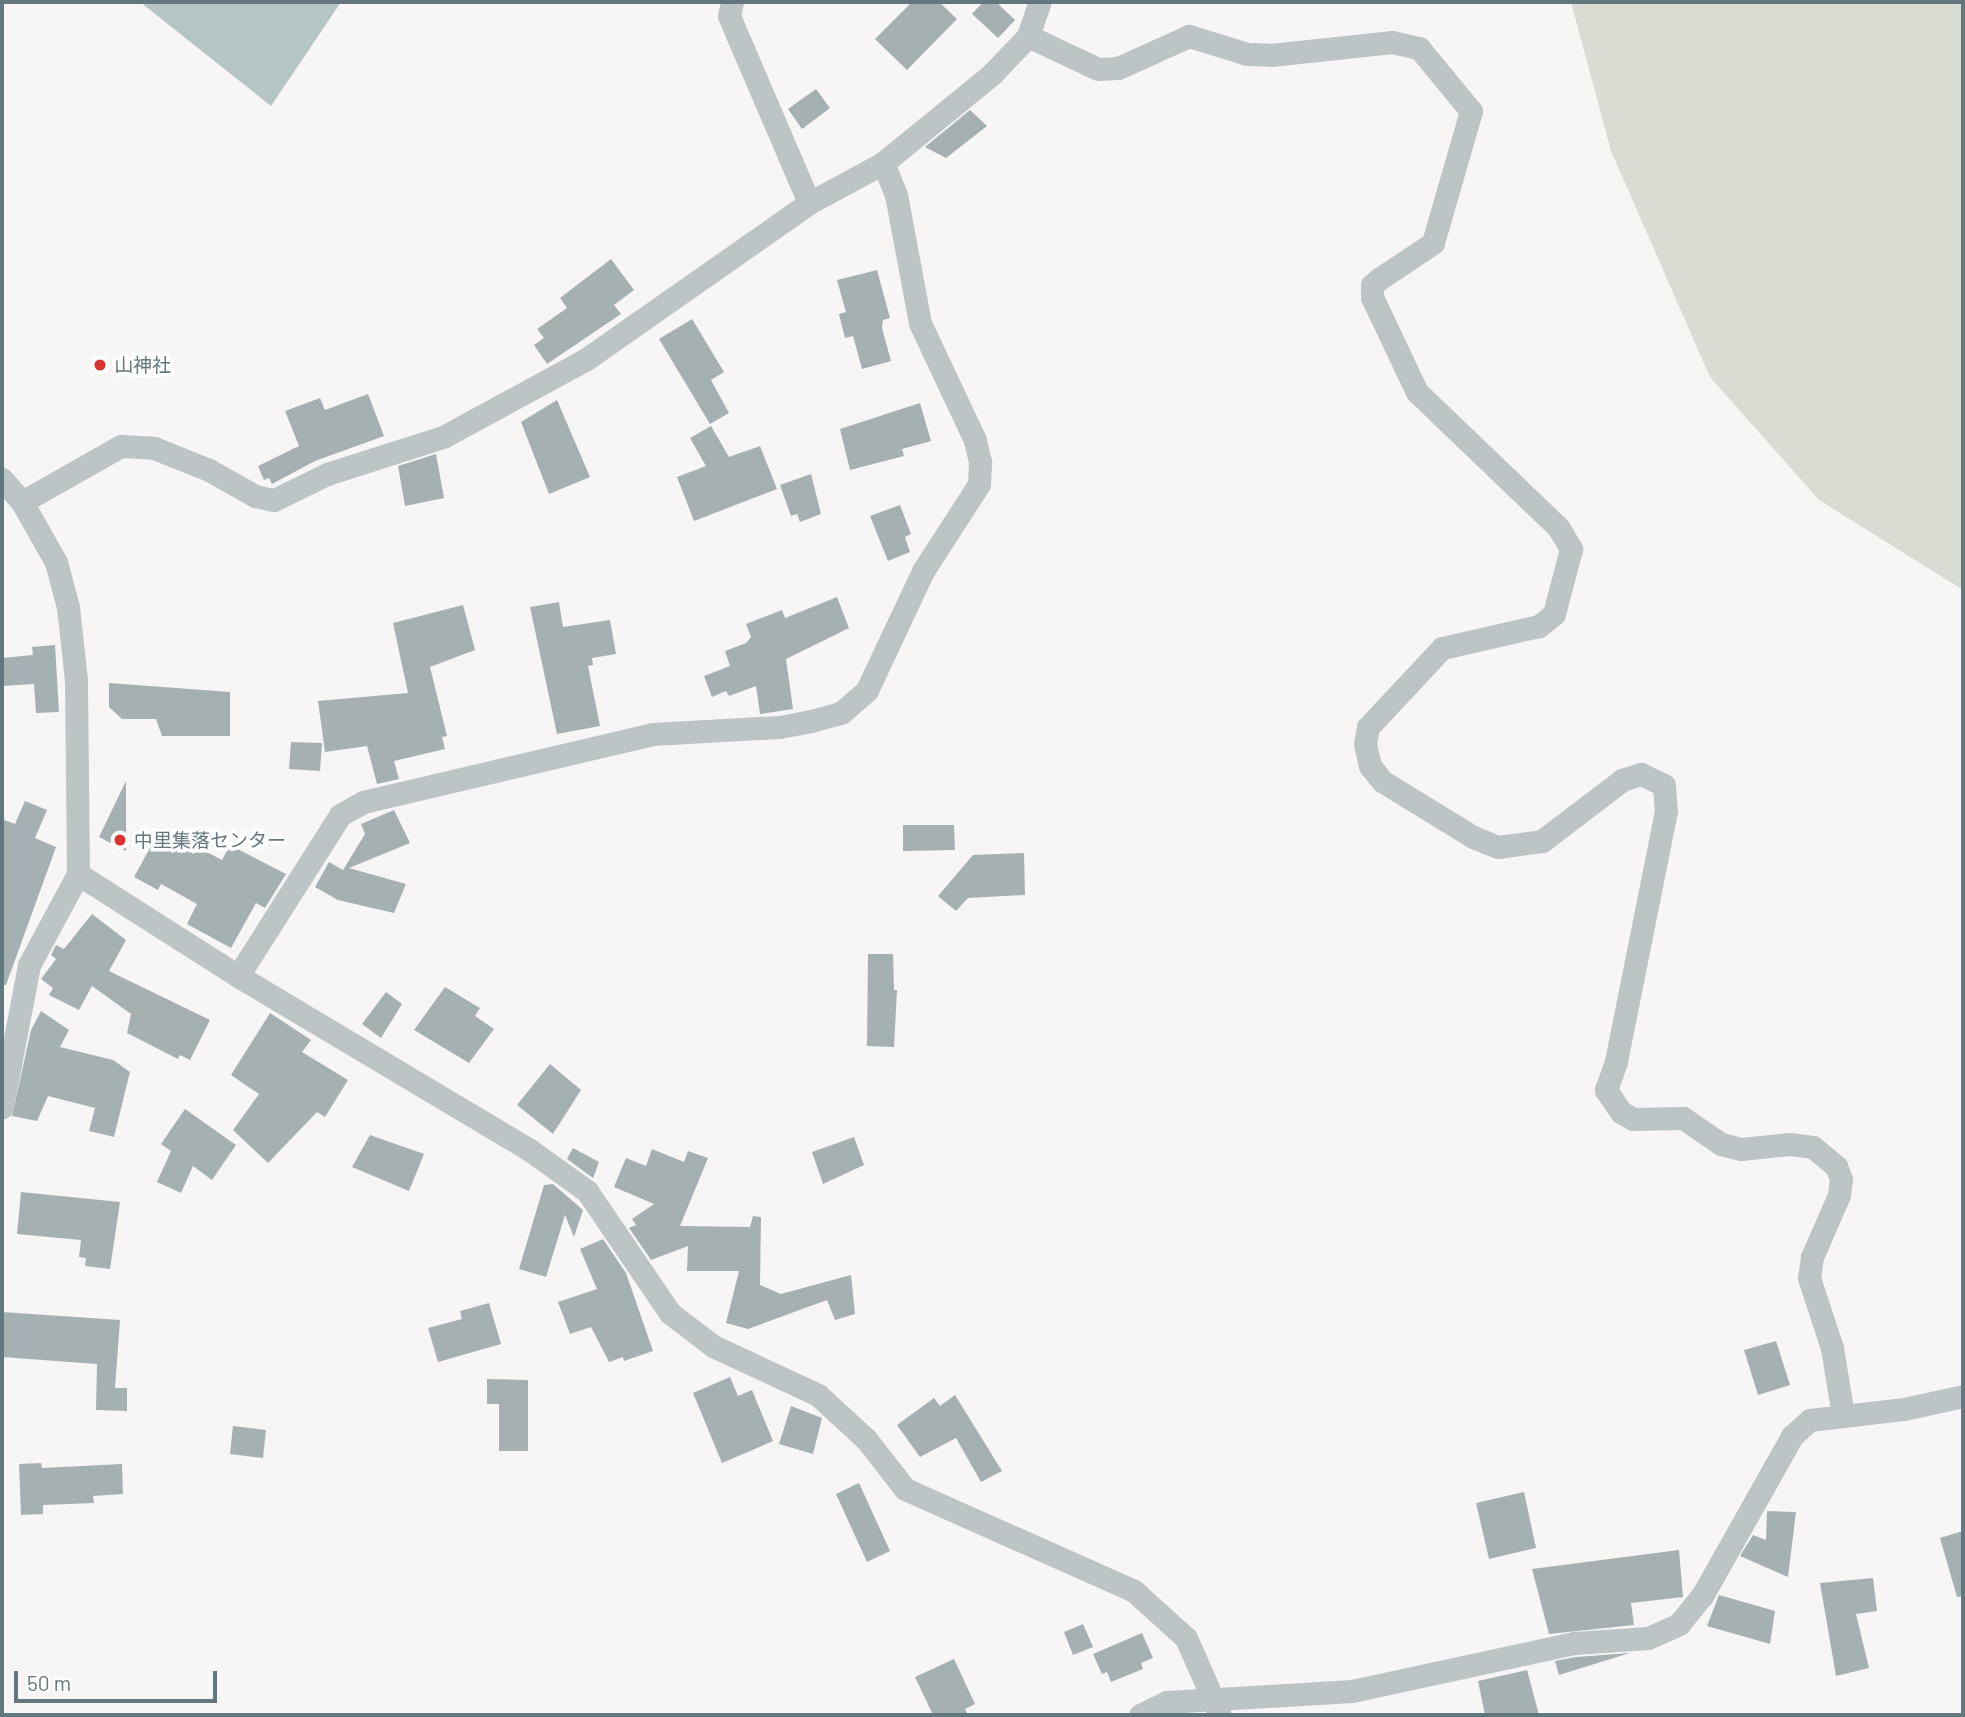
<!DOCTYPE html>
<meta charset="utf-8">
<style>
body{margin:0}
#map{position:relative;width:1965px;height:1717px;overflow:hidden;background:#f7f6f4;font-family:Barlow,"Noto Sans JP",sans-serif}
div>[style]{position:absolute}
.green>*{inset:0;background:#d8dcd3}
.water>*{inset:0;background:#b5c5c6}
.building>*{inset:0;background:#a5b0b3}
.street>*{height:23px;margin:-11.5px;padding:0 11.5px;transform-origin:11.5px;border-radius:11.5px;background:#bdc4c6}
.dots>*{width:19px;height:19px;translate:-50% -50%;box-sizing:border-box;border:4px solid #fff;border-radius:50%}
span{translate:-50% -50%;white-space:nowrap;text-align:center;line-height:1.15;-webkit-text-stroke:7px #fff;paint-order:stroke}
.poi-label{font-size:19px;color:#63787e}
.left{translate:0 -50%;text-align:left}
.frame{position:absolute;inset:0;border:4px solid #63787e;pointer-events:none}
.scale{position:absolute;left:14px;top:1671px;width:203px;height:32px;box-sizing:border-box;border:4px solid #63787e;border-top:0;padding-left:9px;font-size:21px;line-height:24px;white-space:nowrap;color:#63787e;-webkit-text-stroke:5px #fff;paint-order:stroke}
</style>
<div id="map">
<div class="green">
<i style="clip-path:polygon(1571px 2px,1963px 2px,1963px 590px,1819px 500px,1710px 377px,1611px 151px)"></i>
</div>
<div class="water">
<i style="clip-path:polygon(140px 2px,341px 2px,271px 106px)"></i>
</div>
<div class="building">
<i style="clip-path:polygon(912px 2px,939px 2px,957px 19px,907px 70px,875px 39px)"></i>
<i style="clip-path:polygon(983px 2px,996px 2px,1015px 20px,998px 38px,972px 14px)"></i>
<i style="clip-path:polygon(816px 89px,830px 108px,802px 129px,788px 109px)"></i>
<i style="clip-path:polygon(970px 110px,987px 126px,946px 158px,925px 147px)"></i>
<i style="clip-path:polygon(611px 259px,634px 290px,614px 305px,621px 314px,547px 364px,534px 345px,544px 338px,537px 329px,567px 308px,560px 298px)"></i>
<i style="clip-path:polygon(877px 270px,890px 318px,883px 320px,882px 328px,891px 361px,862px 369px,853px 336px,845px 338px,839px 314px,846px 312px,837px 280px)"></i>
<i style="clip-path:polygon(692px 319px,724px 372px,711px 380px,729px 413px,710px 424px,659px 339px)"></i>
<i style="clip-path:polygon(368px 394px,384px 436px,315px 461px,272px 484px,269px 478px,264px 480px,258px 466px,299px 446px,285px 411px,320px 398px,325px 410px)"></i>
<i style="clip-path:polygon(557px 400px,590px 477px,549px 494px,521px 422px)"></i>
<i style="clip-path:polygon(920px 403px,931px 441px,902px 449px,904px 456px,850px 470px,840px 429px)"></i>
<i style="clip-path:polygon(711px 426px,729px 457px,760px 446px,777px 489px,694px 521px,677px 477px,706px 466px,690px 438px)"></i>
<i style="clip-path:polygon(436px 454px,444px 498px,405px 506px,398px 466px)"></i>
<i style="clip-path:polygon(811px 474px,821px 514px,800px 522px,797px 514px,791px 516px,780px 485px)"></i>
<i style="clip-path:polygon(900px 505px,911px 534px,905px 537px,910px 552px,888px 561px,870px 516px)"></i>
<i style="clip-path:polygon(837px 597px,849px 628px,786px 659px,793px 709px,760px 714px,756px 686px,729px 696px,726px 691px,712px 697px,704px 676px,730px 666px,725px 651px,746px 643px,751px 637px,746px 624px,782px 610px,785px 618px)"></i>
<i style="clip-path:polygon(559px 602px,563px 627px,610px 620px,616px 654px,592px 658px,593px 665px,588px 666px,600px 726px,557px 734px,530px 607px)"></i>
<i style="clip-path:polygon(463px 605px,475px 650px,430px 667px,447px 736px,442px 737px,445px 749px,394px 761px,399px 779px,377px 784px,367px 746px,325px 752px,318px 701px,408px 693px,393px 623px)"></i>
<i style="clip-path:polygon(55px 645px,59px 712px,36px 713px,34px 684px,2px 686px,2px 658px,33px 655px,32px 647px)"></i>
<i style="clip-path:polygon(109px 683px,230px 692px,230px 736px,162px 736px,156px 719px,122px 719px,109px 707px)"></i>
<i style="clip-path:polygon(291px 742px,322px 743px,320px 771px,289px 769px)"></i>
<i style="clip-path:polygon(126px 781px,126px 851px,99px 837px)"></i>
<i style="clip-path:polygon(25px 801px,47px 810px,35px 838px,56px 847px,6px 985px,2px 985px,2px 819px,15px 824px)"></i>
<i style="clip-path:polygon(394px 810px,410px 843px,349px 868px,406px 884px,394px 913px,338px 900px,315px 887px,329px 862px,343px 870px,365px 834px,361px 824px)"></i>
<i style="clip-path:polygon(903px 825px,954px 825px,955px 850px,903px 851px)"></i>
<i style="clip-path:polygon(161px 828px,222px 860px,230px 845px,286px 874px,265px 908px,256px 903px,231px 948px,187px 924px,197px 904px,161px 884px,158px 890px,134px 877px)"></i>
<i style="clip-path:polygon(1024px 853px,1025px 895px,968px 898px,956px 911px,938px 896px,973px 855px)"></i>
<i style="clip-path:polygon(92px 914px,126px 940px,109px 971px,210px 1020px,190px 1060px,180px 1055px,178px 1059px,127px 1033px,131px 1014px,92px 986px,79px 1010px,49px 995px,53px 988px,41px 979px,56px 959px,51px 955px,56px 945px,64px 949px)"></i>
<i style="clip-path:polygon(868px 954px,893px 954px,894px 990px,897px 990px,894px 1047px,867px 1046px)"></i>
<i style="clip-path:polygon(445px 987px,480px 1008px,475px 1016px,494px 1029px,469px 1063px,414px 1030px)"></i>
<i style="clip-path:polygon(386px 992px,402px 1004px,381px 1038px,362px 1024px)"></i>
<i style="clip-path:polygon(41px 1011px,69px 1030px,60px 1047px,113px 1060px,130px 1072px,114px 1137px,89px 1131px,95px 1108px,48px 1096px,37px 1121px,12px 1116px,31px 1030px)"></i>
<i style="clip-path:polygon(270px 1013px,311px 1040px,302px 1052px,348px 1080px,325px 1117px,317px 1112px,268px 1163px,233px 1130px,259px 1094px,231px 1075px)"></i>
<i style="clip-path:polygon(550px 1064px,581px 1090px,553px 1134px,517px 1105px)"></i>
<i style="clip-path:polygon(185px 1109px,236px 1145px,212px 1180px,193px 1166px,181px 1193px,157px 1182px,171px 1151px,161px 1144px)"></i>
<i style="clip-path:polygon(370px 1135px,424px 1154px,409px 1191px,352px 1167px)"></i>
<i style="clip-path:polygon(854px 1137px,864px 1165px,823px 1184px,812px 1152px)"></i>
<i style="clip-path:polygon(573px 1148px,599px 1162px,593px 1178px,567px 1159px)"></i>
<i style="clip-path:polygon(652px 1149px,684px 1162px,688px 1151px,708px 1158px,680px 1226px,750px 1227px,753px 1216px,761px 1217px,760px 1285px,781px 1294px,851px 1275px,855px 1314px,835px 1320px,827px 1300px,748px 1329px,726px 1323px,739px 1271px,687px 1271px,688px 1246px,651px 1260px,629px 1228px,636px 1225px,632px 1219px,654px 1204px,614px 1187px,626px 1158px,646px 1166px)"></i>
<i style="clip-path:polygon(553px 1184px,583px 1210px,574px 1237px,565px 1215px,546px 1277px,519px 1269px,544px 1185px)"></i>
<i style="clip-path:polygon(21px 1192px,120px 1202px,110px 1269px,85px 1266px,86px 1258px,79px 1257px,81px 1240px,17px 1234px)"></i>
<i style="clip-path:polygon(603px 1239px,626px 1273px,653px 1351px,624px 1361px,623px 1357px,609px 1362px,591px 1327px,570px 1334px,558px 1302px,597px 1289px,580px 1249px)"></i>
<i style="clip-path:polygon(489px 1303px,501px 1344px,438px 1362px,428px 1328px,462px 1319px,460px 1311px)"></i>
<i style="clip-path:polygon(2px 1312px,120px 1320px,115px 1388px,127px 1388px,127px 1411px,96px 1410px,97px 1364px,2px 1357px)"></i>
<i style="clip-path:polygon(1776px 1341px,1790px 1385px,1758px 1395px,1744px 1350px)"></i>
<i style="clip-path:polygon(730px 1377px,738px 1396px,752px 1390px,773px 1441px,722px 1463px,693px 1393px)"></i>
<i style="clip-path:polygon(487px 1379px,528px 1380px,528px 1451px,499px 1451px,499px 1404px,487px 1404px)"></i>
<i style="clip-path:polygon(955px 1395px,1002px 1471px,981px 1482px,956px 1438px,920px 1457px,897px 1425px,934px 1398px,940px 1406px)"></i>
<i style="clip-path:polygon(791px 1406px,822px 1418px,813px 1454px,779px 1444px)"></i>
<i style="clip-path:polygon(233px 1426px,266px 1430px,263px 1458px,230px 1454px)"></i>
<i style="clip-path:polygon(41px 1463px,42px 1468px,122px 1464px,123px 1494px,93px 1496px,94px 1503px,43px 1505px,43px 1514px,21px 1515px,19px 1464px)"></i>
<i style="clip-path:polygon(859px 1483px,890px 1551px,867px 1562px,836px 1494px)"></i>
<i style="clip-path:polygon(1524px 1492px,1536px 1548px,1489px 1559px,1476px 1503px)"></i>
<i style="clip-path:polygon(1767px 1511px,1796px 1512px,1788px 1577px,1740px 1556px,1753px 1535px,1766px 1540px)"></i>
<i style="clip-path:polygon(1963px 1531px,1963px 1596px,1957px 1597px,1940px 1538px)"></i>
<i style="clip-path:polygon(1679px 1550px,1683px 1597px,1631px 1603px,1634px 1625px,1549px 1634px,1532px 1569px)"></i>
<i style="clip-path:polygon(1873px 1578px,1877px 1611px,1856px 1614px,1869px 1668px,1836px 1676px,1820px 1583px)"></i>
<i style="clip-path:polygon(1719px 1595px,1775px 1611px,1770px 1644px,1707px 1626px)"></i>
<i style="clip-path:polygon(1083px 1624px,1093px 1647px,1073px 1655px,1064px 1632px)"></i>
<i style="clip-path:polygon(1142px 1633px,1153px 1658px,1141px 1663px,1143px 1669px,1111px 1682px,1107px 1672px,1102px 1674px,1093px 1654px)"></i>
<i style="clip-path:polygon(1630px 1653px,1559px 1675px,1555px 1661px,1576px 1657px)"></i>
<i style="clip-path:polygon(954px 1659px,975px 1704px,965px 1709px,968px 1715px,933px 1715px,915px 1677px)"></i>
<i style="clip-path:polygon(1527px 1670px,1539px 1715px,1485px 1715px,1478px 1681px)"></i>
</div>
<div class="street">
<i style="left:732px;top:2px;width:14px;rotate:102deg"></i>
<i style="left:729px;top:16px;width:203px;rotate:66.8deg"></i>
<i style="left:1028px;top:36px;width:77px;rotate:25.2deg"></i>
<i style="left:1098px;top:69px;width:20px;rotate:-3deg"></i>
<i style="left:1118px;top:68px;width:78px;rotate:-24.3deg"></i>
<i style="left:1189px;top:36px;width:61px;rotate:17.2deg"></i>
<i style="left:1247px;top:54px;width:24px;rotate:2deg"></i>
<i style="left:1271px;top:55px;width:122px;rotate:-6.1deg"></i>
<i style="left:1392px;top:42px;width:28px;rotate:13deg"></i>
<i style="left:1419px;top:48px;width:82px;rotate:50.5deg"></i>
<i style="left:1471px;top:111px;width:137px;rotate:106.1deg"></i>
<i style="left:1433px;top:243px;width:65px;rotate:146.3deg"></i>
<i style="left:1379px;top:279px;width:9px;rotate:139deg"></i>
<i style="left:1372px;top:285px;width:12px;rotate:90deg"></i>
<i style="left:1372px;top:297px;width:105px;rotate:64.7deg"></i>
<i style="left:1417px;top:392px;width:195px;rotate:43.8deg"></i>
<i style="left:1558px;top:527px;width:26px;rotate:59deg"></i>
<i style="left:1571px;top:549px;width:67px;rotate:104.7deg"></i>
<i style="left:1554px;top:614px;width:19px;rotate:141deg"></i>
<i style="left:1539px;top:626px;width:99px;rotate:167.2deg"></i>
<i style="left:1442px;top:648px;width:108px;rotate:133.1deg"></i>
<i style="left:1368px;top:727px;width:17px;rotate:100deg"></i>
<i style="left:1365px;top:744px;width:23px;rotate:77deg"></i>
<i style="left:1370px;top:766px;width:19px;rotate:51deg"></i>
<i style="left:1382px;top:781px;width:107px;rotate:31.6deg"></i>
<i style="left:1473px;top:837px;width:27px;rotate:22deg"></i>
<i style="left:1498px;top:847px;width:44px;rotate:-7.8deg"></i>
<i style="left:1542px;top:841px;width:101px;rotate:-37.3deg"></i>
<i style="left:1622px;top:780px;width:20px;rotate:-18deg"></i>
<i style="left:1641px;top:774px;width:25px;rotate:26deg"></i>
<i style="left:1664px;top:785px;width:26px;rotate:86deg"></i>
<i style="left:1666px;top:811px;width:256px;rotate:101.3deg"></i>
<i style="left:1616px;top:1062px;width:30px;rotate:110deg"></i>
<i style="left:1606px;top:1090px;width:27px;rotate:56deg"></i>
<i style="left:1621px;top:1112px;width:14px;rotate:30deg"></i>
<i style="left:1633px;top:1119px;width:50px;rotate:-1.1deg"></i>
<i style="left:1683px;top:1118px;width:46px;rotate:34.4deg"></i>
<i style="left:1721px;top:1144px;width:21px;rotate:14deg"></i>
<i style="left:1741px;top:1149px;width:48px;rotate:-5.9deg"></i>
<i style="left:1789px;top:1144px;width:24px;rotate:7deg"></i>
<i style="left:1813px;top:1147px;width:30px;rotate:40deg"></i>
<i style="left:1836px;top:1166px;width:14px;rotate:69deg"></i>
<i style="left:1841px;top:1179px;width:16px;rotate:97deg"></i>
<i style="left:1839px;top:1195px;width:68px;rotate:113.5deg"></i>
<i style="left:1812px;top:1257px;width:21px;rotate:98deg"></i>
<i style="left:1809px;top:1278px;width:74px;rotate:71.8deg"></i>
<i style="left:1832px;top:1348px;width:68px;rotate:80.7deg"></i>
<i style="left:2px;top:479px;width:30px;rotate:49deg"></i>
<i style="left:22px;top:502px;width:69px;rotate:60.5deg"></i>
<i style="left:56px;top:562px;width:47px;rotate:75.1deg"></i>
<i style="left:68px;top:607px;width:74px;rotate:83.8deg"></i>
<i style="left:76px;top:681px;width:193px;rotate:89.4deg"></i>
<i style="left:78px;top:874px;width:103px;rotate:118.3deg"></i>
<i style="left:29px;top:965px;width:145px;rotate:100.8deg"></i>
<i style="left:22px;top:502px;width:114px;rotate:-29.5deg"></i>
<i style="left:121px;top:446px;width:33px;rotate:3deg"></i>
<i style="left:154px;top:448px;width:59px;rotate:21.8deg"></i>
<i style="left:209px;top:470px;width:53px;rotate:29.5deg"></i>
<i style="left:255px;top:496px;width:19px;rotate:12deg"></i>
<i style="left:274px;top:500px;width:59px;rotate:-26.1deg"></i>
<i style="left:327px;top:474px;width:122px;rotate:-17.7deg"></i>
<i style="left:443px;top:437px;width:162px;rotate:-28.5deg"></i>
<i style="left:585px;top:360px;width:274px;rotate:-35deg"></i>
<i style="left:809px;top:203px;width:84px;rotate:-28.4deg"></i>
<i style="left:883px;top:163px;width:141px;rotate:-39.2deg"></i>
<i style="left:992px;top:74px;width:52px;rotate:-46.5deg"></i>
<i style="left:1028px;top:36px;width:36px;rotate:-71deg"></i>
<i style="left:78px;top:874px;width:190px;rotate:32.5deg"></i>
<i style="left:238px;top:976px;width:341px;rotate:30.8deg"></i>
<i style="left:531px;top:1151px;width:69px;rotate:35.5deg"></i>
<i style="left:587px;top:1191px;width:148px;rotate:55.8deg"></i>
<i style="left:670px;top:1313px;width:54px;rotate:37.5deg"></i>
<i style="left:713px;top:1346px;width:116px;rotate:25deg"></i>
<i style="left:818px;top:1395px;width:65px;rotate:42.5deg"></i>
<i style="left:866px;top:1439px;width:63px;rotate:52deg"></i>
<i style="left:905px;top:1489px;width:251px;rotate:24deg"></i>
<i style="left:1134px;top:1591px;width:70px;rotate:42.1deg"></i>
<i style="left:1186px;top:1638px;width:84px;rotate:66.2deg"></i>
<i style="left:238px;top:976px;width:191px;rotate:-57.6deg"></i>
<i style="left:340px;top:815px;width:26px;rotate:-29deg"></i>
<i style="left:363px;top:802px;width:298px;rotate:-13.2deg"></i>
<i style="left:653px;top:734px;width:127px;rotate:-3.2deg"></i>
<i style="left:780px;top:727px;width:32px;rotate:-11deg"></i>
<i style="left:811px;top:721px;width:31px;rotate:-15deg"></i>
<i style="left:841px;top:713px;width:35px;rotate:-41deg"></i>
<i style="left:867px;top:690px;width:132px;rotate:-64.8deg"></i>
<i style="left:923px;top:571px;width:103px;rotate:-57.2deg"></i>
<i style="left:979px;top:484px;width:22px;rotate:-87deg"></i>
<i style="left:980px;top:462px;width:23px;rotate:-103deg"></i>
<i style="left:975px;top:440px;width:129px;rotate:-115.2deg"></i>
<i style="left:920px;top:323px;width:130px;rotate:-100.6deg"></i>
<i style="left:896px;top:195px;width:35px;rotate:-112deg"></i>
<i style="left:1140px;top:1715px;width:30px;rotate:-26deg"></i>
<i style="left:1167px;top:1702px;width:185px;rotate:-3.4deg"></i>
<i style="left:1352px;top:1691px;width:227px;rotate:-12.2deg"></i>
<i style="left:1574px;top:1643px;width:74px;rotate:-3.9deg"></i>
<i style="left:1648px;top:1638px;width:34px;rotate:-24deg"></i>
<i style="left:1679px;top:1624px;width:36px;rotate:-51deg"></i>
<i style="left:1702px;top:1596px;width:184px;rotate:-60.6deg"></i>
<i style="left:1792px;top:1436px;width:24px;rotate:-42deg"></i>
<i style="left:1810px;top:1420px;width:95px;rotate:-6.7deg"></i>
<i style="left:1904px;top:1409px;width:60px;rotate:-12.4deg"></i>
</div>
<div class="dots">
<i style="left:100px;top:365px;background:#db332f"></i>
<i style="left:120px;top:840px;background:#db332f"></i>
</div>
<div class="poi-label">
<span class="left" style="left:114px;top:365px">山神社</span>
<span class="left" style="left:134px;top:840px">中里集落センター</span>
</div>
<div class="frame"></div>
<div class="scale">50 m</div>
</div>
